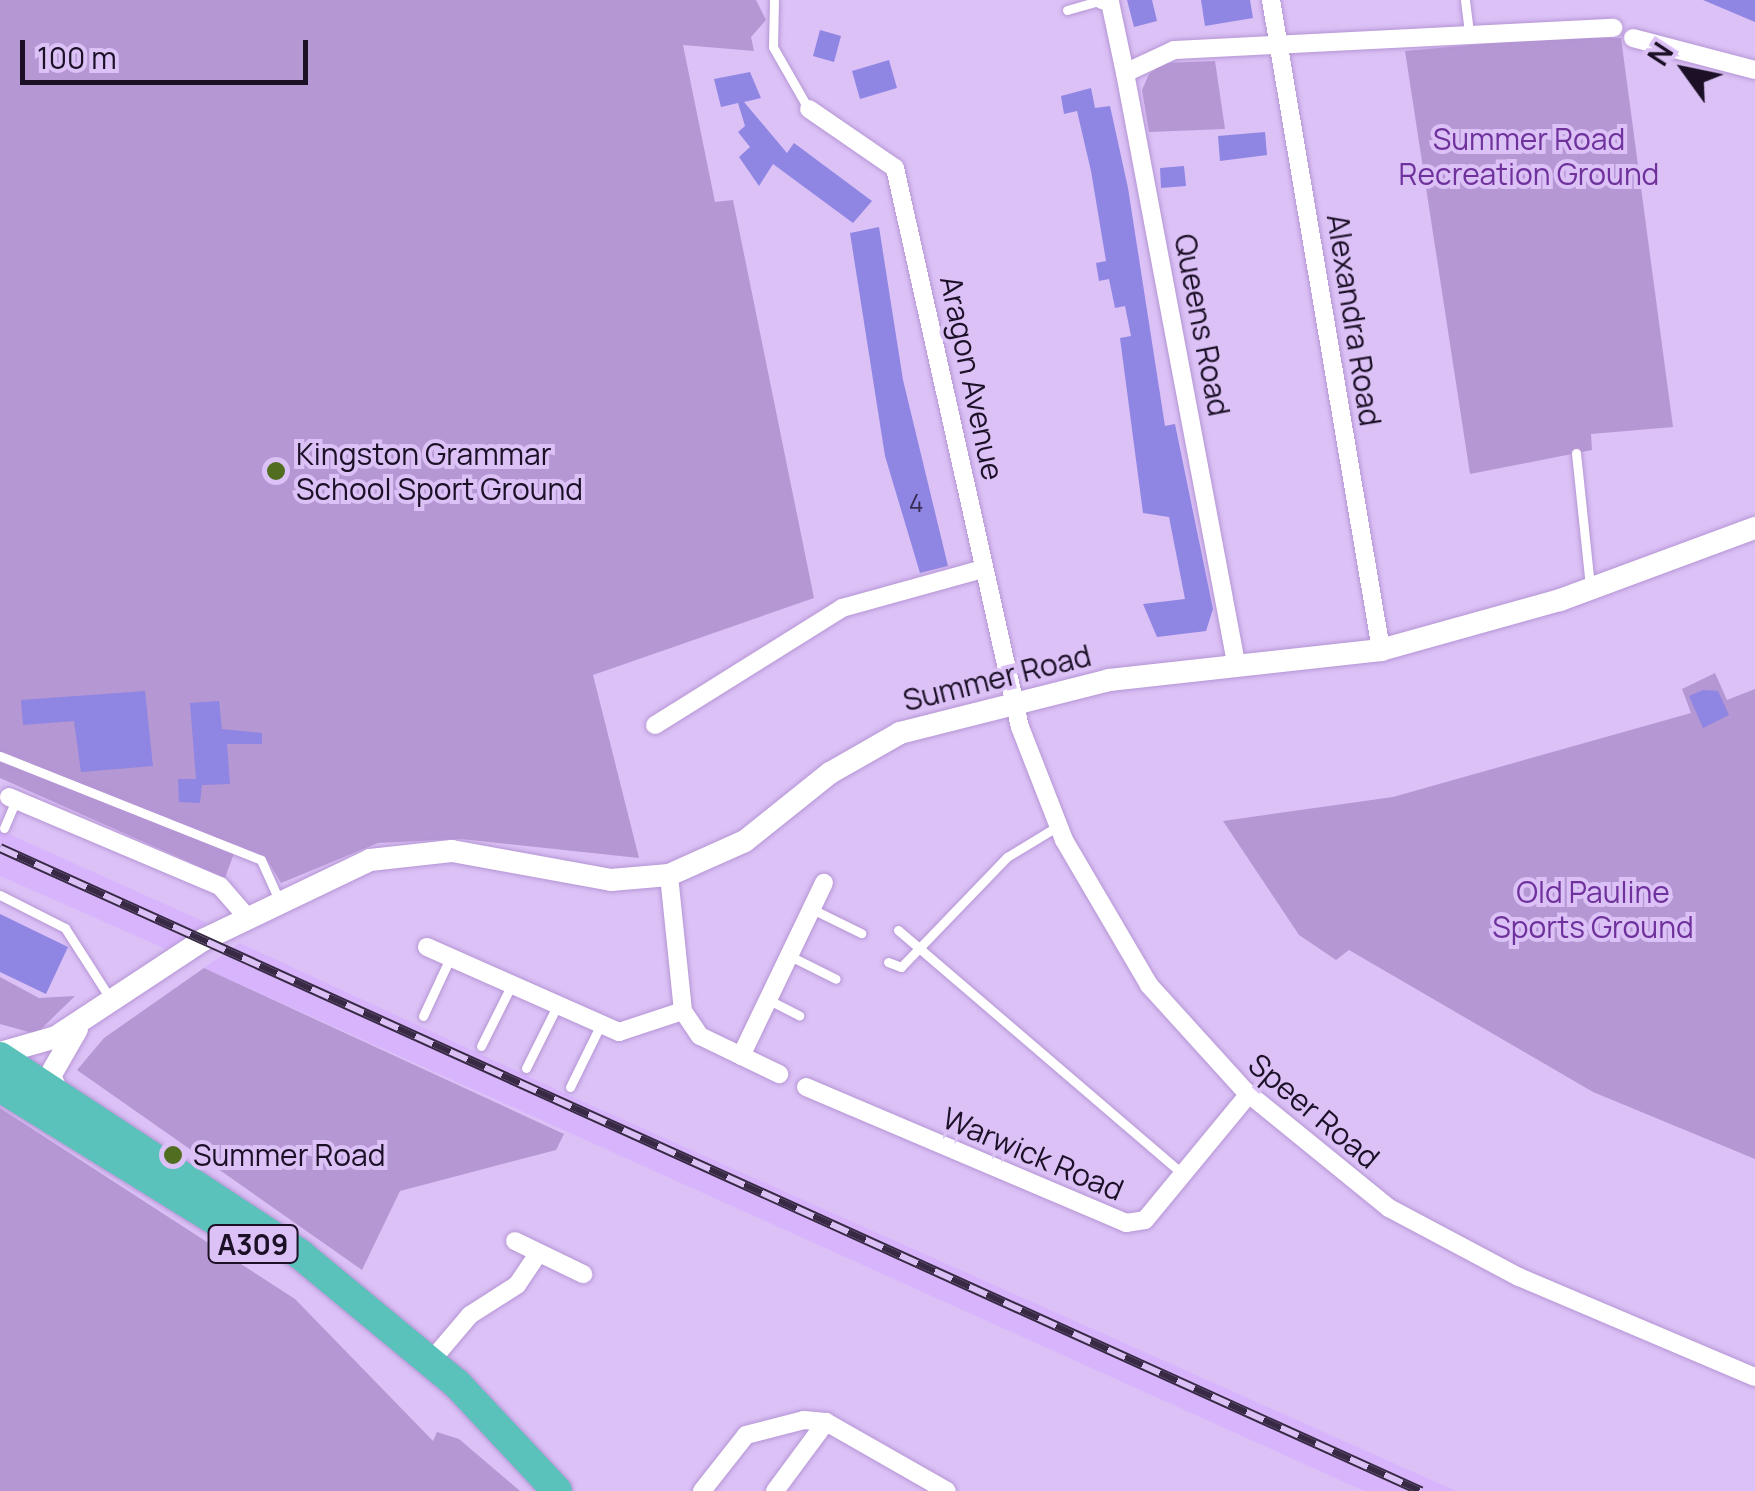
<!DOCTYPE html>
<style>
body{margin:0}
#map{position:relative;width:1755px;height:1491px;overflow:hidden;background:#dbc1f6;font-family:Manrope,sans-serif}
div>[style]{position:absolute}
.built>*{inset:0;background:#d8b4fc}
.green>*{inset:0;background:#b597d4}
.building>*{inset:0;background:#8f85e3}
.roads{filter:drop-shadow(0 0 2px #b595d4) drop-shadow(0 0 2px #b595d4)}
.service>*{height:9px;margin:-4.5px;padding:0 4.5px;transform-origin:4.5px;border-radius:4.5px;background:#fff}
.minor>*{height:18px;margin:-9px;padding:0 9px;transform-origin:9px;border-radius:9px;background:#fff}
.tertiary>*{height:22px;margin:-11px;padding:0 11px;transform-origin:11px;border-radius:11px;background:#fff}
.trunk>*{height:30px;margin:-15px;padding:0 15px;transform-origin:15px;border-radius:15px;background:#5ac2ba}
.rail>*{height:10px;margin-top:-5px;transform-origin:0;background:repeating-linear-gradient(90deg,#dbc1f6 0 19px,#382a45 0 38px);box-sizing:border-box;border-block:2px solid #382a45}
.dots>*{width:28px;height:28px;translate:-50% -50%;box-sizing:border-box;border:5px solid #dbc1f6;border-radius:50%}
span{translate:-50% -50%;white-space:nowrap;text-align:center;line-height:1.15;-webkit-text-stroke:8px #dbc1f6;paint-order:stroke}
.number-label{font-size:25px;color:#392d56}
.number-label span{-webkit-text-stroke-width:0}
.shield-label span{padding:2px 8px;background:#dbc1f6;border:2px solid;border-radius:8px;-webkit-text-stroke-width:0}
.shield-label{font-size:28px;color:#1c1027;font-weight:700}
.park-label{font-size:30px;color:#6f329c}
.street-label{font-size:30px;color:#1c1027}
.poi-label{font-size:30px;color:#1c1027}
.left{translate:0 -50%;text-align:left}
.north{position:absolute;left:1635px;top:20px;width:100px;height:100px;-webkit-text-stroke:8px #dbc1f6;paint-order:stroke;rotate:303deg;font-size:28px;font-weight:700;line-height:40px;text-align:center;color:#1c1027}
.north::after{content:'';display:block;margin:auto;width:35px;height:45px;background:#1c1027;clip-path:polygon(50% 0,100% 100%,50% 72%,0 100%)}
.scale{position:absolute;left:20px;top:40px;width:288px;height:45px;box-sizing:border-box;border:5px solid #1c1027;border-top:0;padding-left:12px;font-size:30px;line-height:35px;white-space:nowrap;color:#1c1027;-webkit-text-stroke:8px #dbc1f6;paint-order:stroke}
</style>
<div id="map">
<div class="built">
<i style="clip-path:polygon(0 830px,207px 923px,166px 949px,0 876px)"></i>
<i style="clip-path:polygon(240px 943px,586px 1103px,1456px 1491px,1364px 1491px,204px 968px)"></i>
</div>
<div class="green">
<i style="clip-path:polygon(0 0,756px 0,766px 20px,751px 37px,754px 51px,683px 45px,715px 202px,733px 200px,814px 598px,593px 675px,639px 858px,461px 839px,378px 843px,281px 883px,268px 861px,237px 845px,225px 878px,0 778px)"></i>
<i style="clip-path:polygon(1559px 37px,1621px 38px,1673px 427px,1591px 434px,1592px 450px,1470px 474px,1405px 51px)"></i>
<i style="clip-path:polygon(1215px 61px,1225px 129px,1149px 132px,1142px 90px,1149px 74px,1164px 63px)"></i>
<i style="clip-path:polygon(1715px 673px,1727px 700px,1755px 689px,1755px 1159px,1593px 1092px,1349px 950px,1336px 960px,1299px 935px,1223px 821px,1393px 797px,1691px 713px,1682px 689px)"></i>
<i style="clip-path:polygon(204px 968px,564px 1134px,556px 1150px,400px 1191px,362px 1270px,77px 1070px,104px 1038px)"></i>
<i style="clip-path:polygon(0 977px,39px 998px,75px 996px,36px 1034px,0 1024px)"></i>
<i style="clip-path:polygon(0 1108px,295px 1299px,433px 1441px,437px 1432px,459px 1439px,520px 1491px,0 1491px)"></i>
</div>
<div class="building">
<i style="clip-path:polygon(1127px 0,1152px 0,1157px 21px,1134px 27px)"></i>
<i style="clip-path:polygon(1201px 0,1250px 0,1253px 18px,1205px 26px)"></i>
<i style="clip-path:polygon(1703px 0,1755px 0,1755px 22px)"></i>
<i style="clip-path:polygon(820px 30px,841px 36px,834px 62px,813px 56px)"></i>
<i style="clip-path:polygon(889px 60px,897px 88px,860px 99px,852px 71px)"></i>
<i style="clip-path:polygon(750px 72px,761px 98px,744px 102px,787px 153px,794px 143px,872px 201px,853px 223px,773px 164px,759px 186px,739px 157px,750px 147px,738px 132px,745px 126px,738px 103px,721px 107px,714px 79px)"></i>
<i style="clip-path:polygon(1091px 88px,1095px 108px,1110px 106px,1128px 188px,1165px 426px,1175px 424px,1213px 609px,1206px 631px,1157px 637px,1143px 604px,1185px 599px,1169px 517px,1143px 513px,1120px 338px,1131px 336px,1125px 306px,1115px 308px,1109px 279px,1099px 281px,1096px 263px,1106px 261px,1091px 171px,1077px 111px,1064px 114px,1061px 96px)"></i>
<i style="clip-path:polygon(1265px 132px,1267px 155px,1220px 161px,1218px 136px)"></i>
<i style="clip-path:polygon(1184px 166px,1186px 186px,1161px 188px,1160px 168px)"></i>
<i style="clip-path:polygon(879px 227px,903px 380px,948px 566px,920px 573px,885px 456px,850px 233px)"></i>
<i style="clip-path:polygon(1703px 690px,1718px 691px,1729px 715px,1703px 728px,1689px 696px)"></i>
<i style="clip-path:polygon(145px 691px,153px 766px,81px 772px,74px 721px,23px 725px,21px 700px)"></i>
<i style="clip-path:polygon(219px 701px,222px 729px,262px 733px,262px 744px,227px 744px,230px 784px,202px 785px,200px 803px,179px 802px,178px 779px,196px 779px,190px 703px)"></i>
<i style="clip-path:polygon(0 914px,68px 947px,46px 994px,0 972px)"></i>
</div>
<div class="roads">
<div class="service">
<i style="left:774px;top:0;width:47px;rotate:91.2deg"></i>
<i style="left:773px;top:47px;width:70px;rotate:60.2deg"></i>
<i style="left:1465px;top:0;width:34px;rotate:83deg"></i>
<i style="left:1067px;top:10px;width:36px;rotate:-16deg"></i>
<i style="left:1576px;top:453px;width:134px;rotate:84deg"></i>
<i style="left:0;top:756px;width:281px;rotate:21.7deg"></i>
<i style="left:261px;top:860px;width:44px;rotate:65.8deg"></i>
<i style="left:4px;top:828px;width:30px;rotate:-67deg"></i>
<i style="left:0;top:895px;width:73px;rotate:26.9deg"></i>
<i style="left:65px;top:928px;width:83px;rotate:57.3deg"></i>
<i style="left:812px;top:909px;width:55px;rotate:26.1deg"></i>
<i style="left:898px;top:930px;width:375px;rotate:40.6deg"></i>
<i style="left:790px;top:956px;width:51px;rotate:26.6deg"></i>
<i style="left:888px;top:962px;width:14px;rotate:21deg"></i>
<i style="left:901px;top:967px;width:153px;rotate:-46.1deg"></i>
<i style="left:1007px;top:857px;width:60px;rotate:-31.3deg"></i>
<i style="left:769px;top:1000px;width:34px;rotate:27deg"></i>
<i style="left:423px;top:1016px;width:64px;rotate:-65deg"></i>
<i style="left:481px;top:1046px;width:67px;rotate:-63.4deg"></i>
<i style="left:526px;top:1068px;width:67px;rotate:-63.4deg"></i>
<i style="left:570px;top:1087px;width:66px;rotate:-63.8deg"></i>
</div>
<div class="minor">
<i style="left:1102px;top:0;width:8px;rotate:14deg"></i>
<i style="left:1110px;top:2px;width:73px;rotate:78.1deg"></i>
<i style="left:1125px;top:73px;width:605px;rotate:79.34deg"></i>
<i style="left:1271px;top:0;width:659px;rotate:80.39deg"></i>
<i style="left:1633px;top:38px;width:126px;rotate:14.7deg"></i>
<i style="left:1125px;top:73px;width:54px;rotate:-25.1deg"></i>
<i style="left:1174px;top:50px;width:440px;rotate:-2.9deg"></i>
<i style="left:809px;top:109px;width:104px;rotate:34.5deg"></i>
<i style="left:895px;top:168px;width:573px;rotate:77.4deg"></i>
<i style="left:1020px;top:727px;width:121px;rotate:68.7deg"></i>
<i style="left:1064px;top:840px;width:168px;rotate:59.6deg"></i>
<i style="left:1149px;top:985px;width:143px;rotate:47.8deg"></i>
<i style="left:1245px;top:1091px;width:186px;rotate:39.1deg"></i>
<i style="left:1389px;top:1208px;width:147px;rotate:28deg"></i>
<i style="left:1519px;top:1277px;width:256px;rotate:23deg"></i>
<i style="left:655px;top:725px;width:221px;rotate:-32deg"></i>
<i style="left:842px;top:608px;width:146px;rotate:-15.5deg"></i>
<i style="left:9px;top:797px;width:229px;rotate:22.9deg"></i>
<i style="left:220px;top:886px;width:40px;rotate:49deg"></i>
<i style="left:427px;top:947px;width:210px;rotate:23.9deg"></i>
<i style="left:619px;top:1032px;width:67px;rotate:-18.2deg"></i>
<i style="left:683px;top:1011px;width:137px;rotate:-95.9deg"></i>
<i style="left:683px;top:1011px;width:30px;rotate:56deg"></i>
<i style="left:700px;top:1036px;width:88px;rotate:25.7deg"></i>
<i style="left:741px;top:1056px;width:192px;rotate:-64.4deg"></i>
<i style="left:806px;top:1087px;width:348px;rotate:23deg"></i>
<i style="left:1126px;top:1223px;width:19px;rotate:-9deg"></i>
<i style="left:1145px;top:1220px;width:163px;rotate:-50.5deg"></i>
<i style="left:515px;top:1241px;width:76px;rotate:25.9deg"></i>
<i style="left:431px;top:1361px;width:60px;rotate:-49.7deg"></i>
<i style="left:470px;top:1315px;width:56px;rotate:-32.6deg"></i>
<i style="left:517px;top:1285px;width:34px;rotate:-56deg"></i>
<i style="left:702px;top:1491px;width:71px;rotate:-51.8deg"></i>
<i style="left:746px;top:1435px;width:60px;rotate:-14.5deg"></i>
<i style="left:804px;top:1420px;width:22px;rotate:5deg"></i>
<i style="left:826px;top:1422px;width:139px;rotate:29.7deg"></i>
<i style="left:775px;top:1491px;width:86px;rotate:-53.5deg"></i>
</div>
<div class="tertiary">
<i style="left:0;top:1053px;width:58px;rotate:-15.9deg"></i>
<i style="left:56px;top:1037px;width:176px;rotate:-33.4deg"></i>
<i style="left:203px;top:940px;width:185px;rotate:-25.6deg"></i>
<i style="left:370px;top:860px;width:82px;rotate:-6.3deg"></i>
<i style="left:452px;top:851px;width:162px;rotate:10.3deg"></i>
<i style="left:611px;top:880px;width:58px;rotate:-4.9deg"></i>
<i style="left:669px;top:875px;width:83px;rotate:-24.1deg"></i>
<i style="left:745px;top:841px;width:109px;rotate:-38.7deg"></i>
<i style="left:830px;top:773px;width:81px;rotate:-29.7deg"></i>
<i style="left:900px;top:733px;width:216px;rotate:-14.2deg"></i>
<i style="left:1109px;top:680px;width:274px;rotate:-6.3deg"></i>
<i style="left:1381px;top:650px;width:186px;rotate:-15.6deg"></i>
<i style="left:1560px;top:600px;width:208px;rotate:-20.3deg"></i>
<i style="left:55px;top:1087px;width:12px;rotate:-114deg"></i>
<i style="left:50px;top:1076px;width:54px;rotate:-60.1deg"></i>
</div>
<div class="trunk">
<i style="left:0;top:1057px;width:360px;rotate:33.3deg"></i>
<i style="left:301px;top:1255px;width:202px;rotate:39.6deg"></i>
<i style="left:457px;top:1384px;width:146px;rotate:46.9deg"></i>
<i style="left:0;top:1087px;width:283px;rotate:31.7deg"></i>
</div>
</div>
<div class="rail">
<i style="left:0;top:848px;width:1560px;rotate:24.35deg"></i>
</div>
<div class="dots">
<i style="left:276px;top:471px;background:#516d20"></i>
<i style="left:173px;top:1155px;background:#516d20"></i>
</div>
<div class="number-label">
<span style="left:916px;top:503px">4</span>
</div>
<div class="shield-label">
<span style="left:253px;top:1244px">A309</span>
</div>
<div class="park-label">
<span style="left:1529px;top:156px">Summer Road<br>Recreation Ground</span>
<span style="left:1593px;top:909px">Old Pauline<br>Sports Ground</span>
</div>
<div class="street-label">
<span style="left:1354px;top:320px;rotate:81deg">Alexandra Road</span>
<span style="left:1202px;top:325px;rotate:79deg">Queens Road</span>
<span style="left:972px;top:378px;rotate:78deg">Aragon Avenue</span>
<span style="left:997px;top:678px;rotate:-14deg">Summer Road</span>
<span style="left:1314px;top:1111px;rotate:40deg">Speer Road</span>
<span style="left:1033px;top:1154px;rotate:23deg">Warwick Road</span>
</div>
<div class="poi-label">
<span class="left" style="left:296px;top:471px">Kingston Grammar<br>School Sport Ground</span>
<span class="left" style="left:193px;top:1155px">Summer Road</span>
</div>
<div class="north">N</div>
<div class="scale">100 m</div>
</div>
